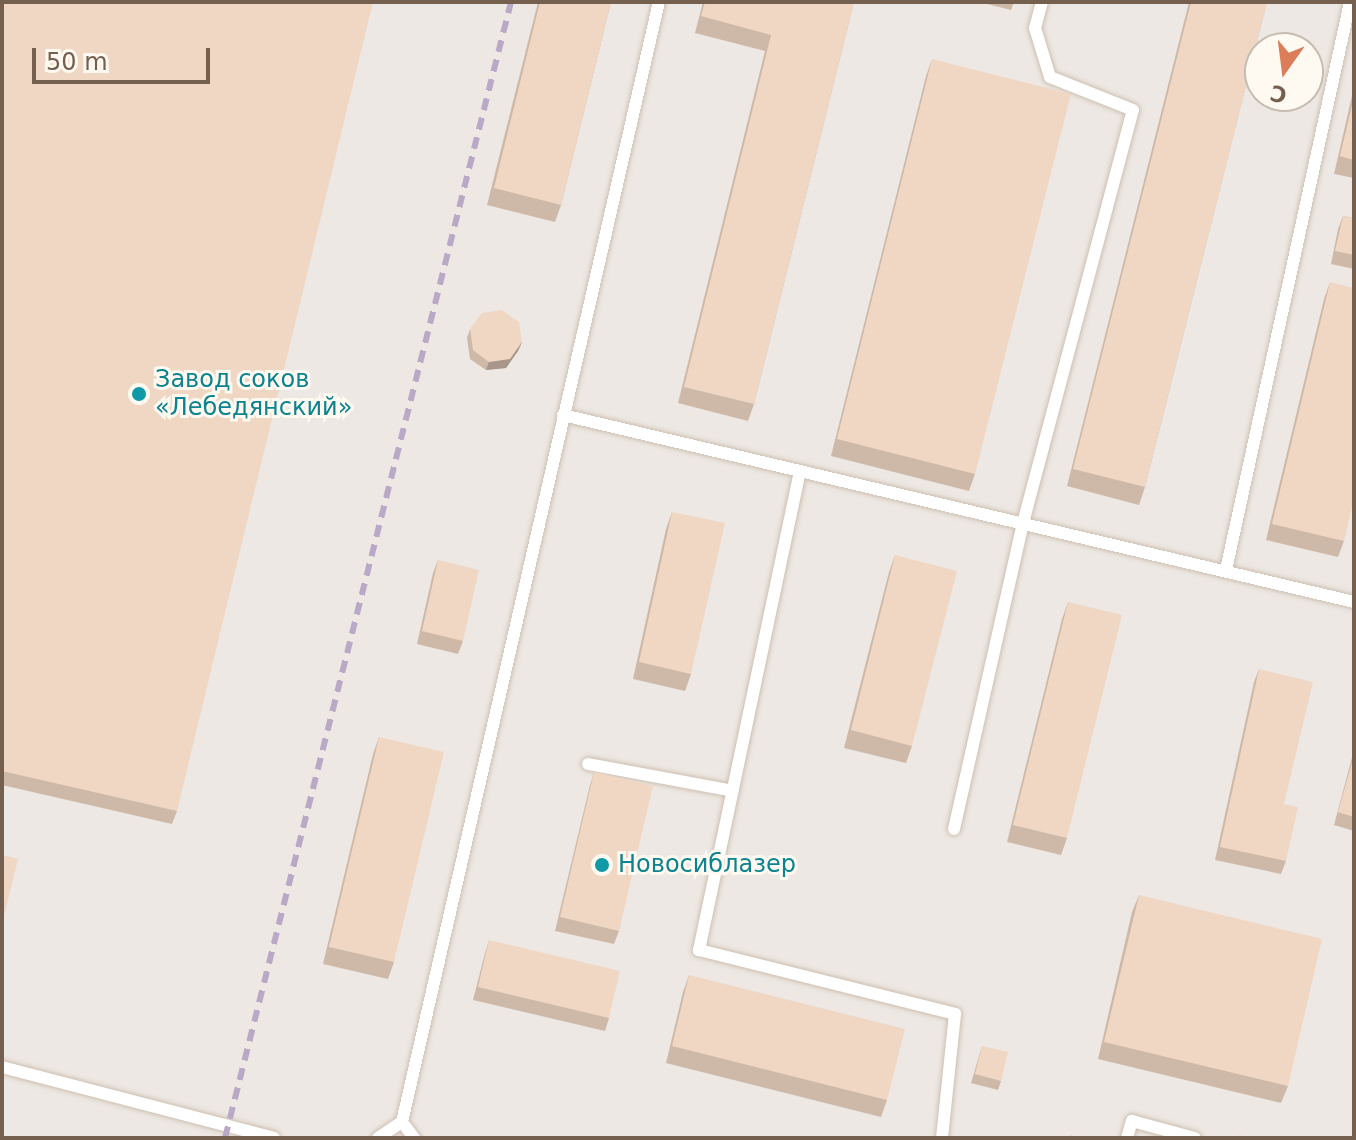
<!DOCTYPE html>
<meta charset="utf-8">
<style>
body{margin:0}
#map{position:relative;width:1356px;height:1140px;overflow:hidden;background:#fbf6eb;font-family:"DejaVu Sans",sans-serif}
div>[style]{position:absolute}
.industrial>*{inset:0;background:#ede8e3}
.roads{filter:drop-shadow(0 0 2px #cdbfb1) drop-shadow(0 0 2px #cdbfb1)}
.lane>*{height:12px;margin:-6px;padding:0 6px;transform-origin:6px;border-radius:6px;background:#fff}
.rail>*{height:6px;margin-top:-3px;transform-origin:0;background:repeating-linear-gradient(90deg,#baa9c6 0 12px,transparent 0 20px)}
.wall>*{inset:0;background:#ceb9a9}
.shaded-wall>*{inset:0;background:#a79689}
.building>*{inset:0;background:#efd7c4}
.dots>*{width:22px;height:22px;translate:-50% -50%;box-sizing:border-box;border:4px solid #fefaf1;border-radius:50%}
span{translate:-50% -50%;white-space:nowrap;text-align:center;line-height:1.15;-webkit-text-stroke:6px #fefaf1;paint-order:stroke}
.culture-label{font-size:24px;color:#0d838f}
.left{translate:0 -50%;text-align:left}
.frame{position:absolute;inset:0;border:4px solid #755f4f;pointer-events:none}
.north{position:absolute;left:1244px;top:32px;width:80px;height:80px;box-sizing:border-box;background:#fefaf1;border:2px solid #c7bcb0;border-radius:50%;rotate:194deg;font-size:22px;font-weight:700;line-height:32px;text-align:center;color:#755f4f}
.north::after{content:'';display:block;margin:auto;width:28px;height:36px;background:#dc7d59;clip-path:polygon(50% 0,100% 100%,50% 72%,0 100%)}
.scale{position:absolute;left:32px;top:48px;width:178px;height:36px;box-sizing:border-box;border:4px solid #755f4f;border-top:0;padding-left:10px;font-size:24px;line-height:28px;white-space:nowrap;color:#755f4f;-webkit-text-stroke:6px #fefaf1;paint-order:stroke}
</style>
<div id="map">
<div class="industrial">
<i style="clip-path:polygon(evenodd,2px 2px,1354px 2px,1354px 1138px,2px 1138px,2px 2px,1260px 48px,1308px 48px,1308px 96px,1260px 96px,1260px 48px)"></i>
</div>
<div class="roads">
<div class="lane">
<i style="left:563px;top:415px;width:813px;rotate:13.3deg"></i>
<i style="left:800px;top:471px;width:490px;rotate:101.9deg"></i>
<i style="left:699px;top:950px;width:264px;rotate:14deg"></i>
<i style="left:955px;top:1014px;width:125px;rotate:96deg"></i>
<i style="left:1226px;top:570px;width:581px;rotate:-77.68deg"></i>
<i style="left:588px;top:764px;width:147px;rotate:10.5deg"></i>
<i style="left:954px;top:829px;width:314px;rotate:-77.3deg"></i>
<i style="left:1023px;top:523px;width:427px;rotate:-75.1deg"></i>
<i style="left:1133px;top:110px;width:89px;rotate:-158.3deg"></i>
<i style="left:1050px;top:77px;width:51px;rotate:-107deg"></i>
<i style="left:1035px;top:28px;width:27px;rotate:-75deg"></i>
<i style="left:2px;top:1067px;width:281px;rotate:14.6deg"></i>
<i style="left:402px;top:1122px;width:20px;rotate:53deg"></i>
<i style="left:378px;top:1138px;width:29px;rotate:-34deg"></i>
<i style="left:402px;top:1122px;width:1149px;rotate:-77.08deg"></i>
<i style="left:1127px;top:1138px;width:18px;rotate:-74deg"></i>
<i style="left:1132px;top:1121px;width:65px;rotate:15.1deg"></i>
</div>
</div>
<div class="rail">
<i style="left:225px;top:1138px;width:1171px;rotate:-75.87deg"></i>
</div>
<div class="wall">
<i style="clip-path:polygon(2px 2px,177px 811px,172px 824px,2px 785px)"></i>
<i style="clip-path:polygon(538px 2px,611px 2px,561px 205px,555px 222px,487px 205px)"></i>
<i style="clip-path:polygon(703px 2px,854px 2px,754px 404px,748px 421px,678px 403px,765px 51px,695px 33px)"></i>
<i style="clip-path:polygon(979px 2px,1014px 2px,1011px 10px)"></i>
<i style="clip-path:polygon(1189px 2px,1267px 2px,1145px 487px,1139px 505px,1067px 486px)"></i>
<i style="clip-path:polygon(932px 59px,975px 474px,969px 491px,831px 456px,926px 76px)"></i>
<i style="clip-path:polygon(1354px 87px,1354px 178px,1334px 174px)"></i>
<i style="clip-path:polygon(1343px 216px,1354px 218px,1354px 269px,1331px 264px,1338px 229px)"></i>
<i style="clip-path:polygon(1330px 282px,1344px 541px,1338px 557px,1266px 540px,1324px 299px)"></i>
<i style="clip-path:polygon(470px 329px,522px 342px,518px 351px,506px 368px,486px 370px,470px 359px,467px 338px)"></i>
<i style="clip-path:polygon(672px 512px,691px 674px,685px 691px,633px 679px,666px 529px)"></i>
<i style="clip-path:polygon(895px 555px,912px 746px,906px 763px,844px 748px,889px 572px)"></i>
<i style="clip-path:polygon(438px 560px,463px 641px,458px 654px,417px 644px,433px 573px)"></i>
<i style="clip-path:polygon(1068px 602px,1067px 838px,1061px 855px,1007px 842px,1062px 619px)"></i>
<i style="clip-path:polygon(1259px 669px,1284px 804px,1286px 861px,1281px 874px,1215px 860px,1254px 682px)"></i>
<i style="clip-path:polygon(379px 737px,394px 962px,388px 979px,323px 964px,373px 754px)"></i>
<i style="clip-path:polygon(1354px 750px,1354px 831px,1334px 825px)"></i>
<i style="clip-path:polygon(594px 772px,619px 931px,614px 944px,555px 931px,590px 785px)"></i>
<i style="clip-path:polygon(1139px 895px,1288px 1086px,1281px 1103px,1098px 1059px,1132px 912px)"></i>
<i style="clip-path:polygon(489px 940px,609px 1018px,605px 1031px,473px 1000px,485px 953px)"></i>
<i style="clip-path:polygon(689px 975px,887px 1100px,881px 1117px,666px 1063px,683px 992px)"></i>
<i style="clip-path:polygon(982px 1046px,1001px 1081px,998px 1090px,971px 1083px)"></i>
</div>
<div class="shaded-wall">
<i style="clip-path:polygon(522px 342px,518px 351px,506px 368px,486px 370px,489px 362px)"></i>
</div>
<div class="building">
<i style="clip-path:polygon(2px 2px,373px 2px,177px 811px,2px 771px)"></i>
<i style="clip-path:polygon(540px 2px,611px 2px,561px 205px,494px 188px)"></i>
<i style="clip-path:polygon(705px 2px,854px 2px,754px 404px,684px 387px,771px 35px,701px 16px)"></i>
<i style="clip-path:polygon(1191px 2px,1267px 2px,1145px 487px,1073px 469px)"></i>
<i style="clip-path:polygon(932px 59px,1071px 94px,975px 474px,837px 439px)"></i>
<i style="clip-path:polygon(1354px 97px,1354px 160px,1340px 156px)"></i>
<i style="clip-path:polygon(1343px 216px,1354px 218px,1354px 255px,1335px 251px)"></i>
<i style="clip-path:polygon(1330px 282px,1354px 288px,1354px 498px,1344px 541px,1272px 524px)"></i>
<i style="clip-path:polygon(502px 310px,519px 322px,522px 342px,510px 359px,489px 362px,473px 350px,470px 329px,482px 313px)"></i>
<i style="clip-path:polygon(672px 512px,725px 523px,691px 674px,639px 662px)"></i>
<i style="clip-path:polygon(895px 555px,957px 571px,912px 746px,851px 730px)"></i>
<i style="clip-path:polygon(438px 560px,479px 570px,463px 641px,422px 631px)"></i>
<i style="clip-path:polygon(1068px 602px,1122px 615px,1067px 838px,1013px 825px)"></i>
<i style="clip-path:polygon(1259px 669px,1313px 682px,1284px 804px,1298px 807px,1286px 861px,1220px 847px)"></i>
<i style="clip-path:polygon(379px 737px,444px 752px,394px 962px,329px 947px)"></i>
<i style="clip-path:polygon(1354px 755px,1354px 817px,1338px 812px)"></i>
<i style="clip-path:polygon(594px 772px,653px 786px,619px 931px,560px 917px)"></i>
<i style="clip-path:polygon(2px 855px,18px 859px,3px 920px,2px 920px)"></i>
<i style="clip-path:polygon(1139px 895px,1322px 939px,1288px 1086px,1104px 1042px)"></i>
<i style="clip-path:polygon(489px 940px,620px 971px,609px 1018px,478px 987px)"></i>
<i style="clip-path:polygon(689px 975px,905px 1029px,887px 1100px,672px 1046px)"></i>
<i style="clip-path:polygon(982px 1046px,1008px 1052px,1001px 1081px,975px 1074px)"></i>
<i style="clip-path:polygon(1070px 1135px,1084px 1138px,1069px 1138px)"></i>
<i style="clip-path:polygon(1239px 1135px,1251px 1138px,1238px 1138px)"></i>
</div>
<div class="dots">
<i style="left:139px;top:394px;background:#0f9aa8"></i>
<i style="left:602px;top:865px;background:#0f9aa8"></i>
</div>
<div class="culture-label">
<span class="left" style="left:155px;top:394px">Завод соков<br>«Лебедянский»</span>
<span class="left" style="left:618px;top:865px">Новосиблазер</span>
</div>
<div class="frame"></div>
<div class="north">С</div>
<div class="scale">50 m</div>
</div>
